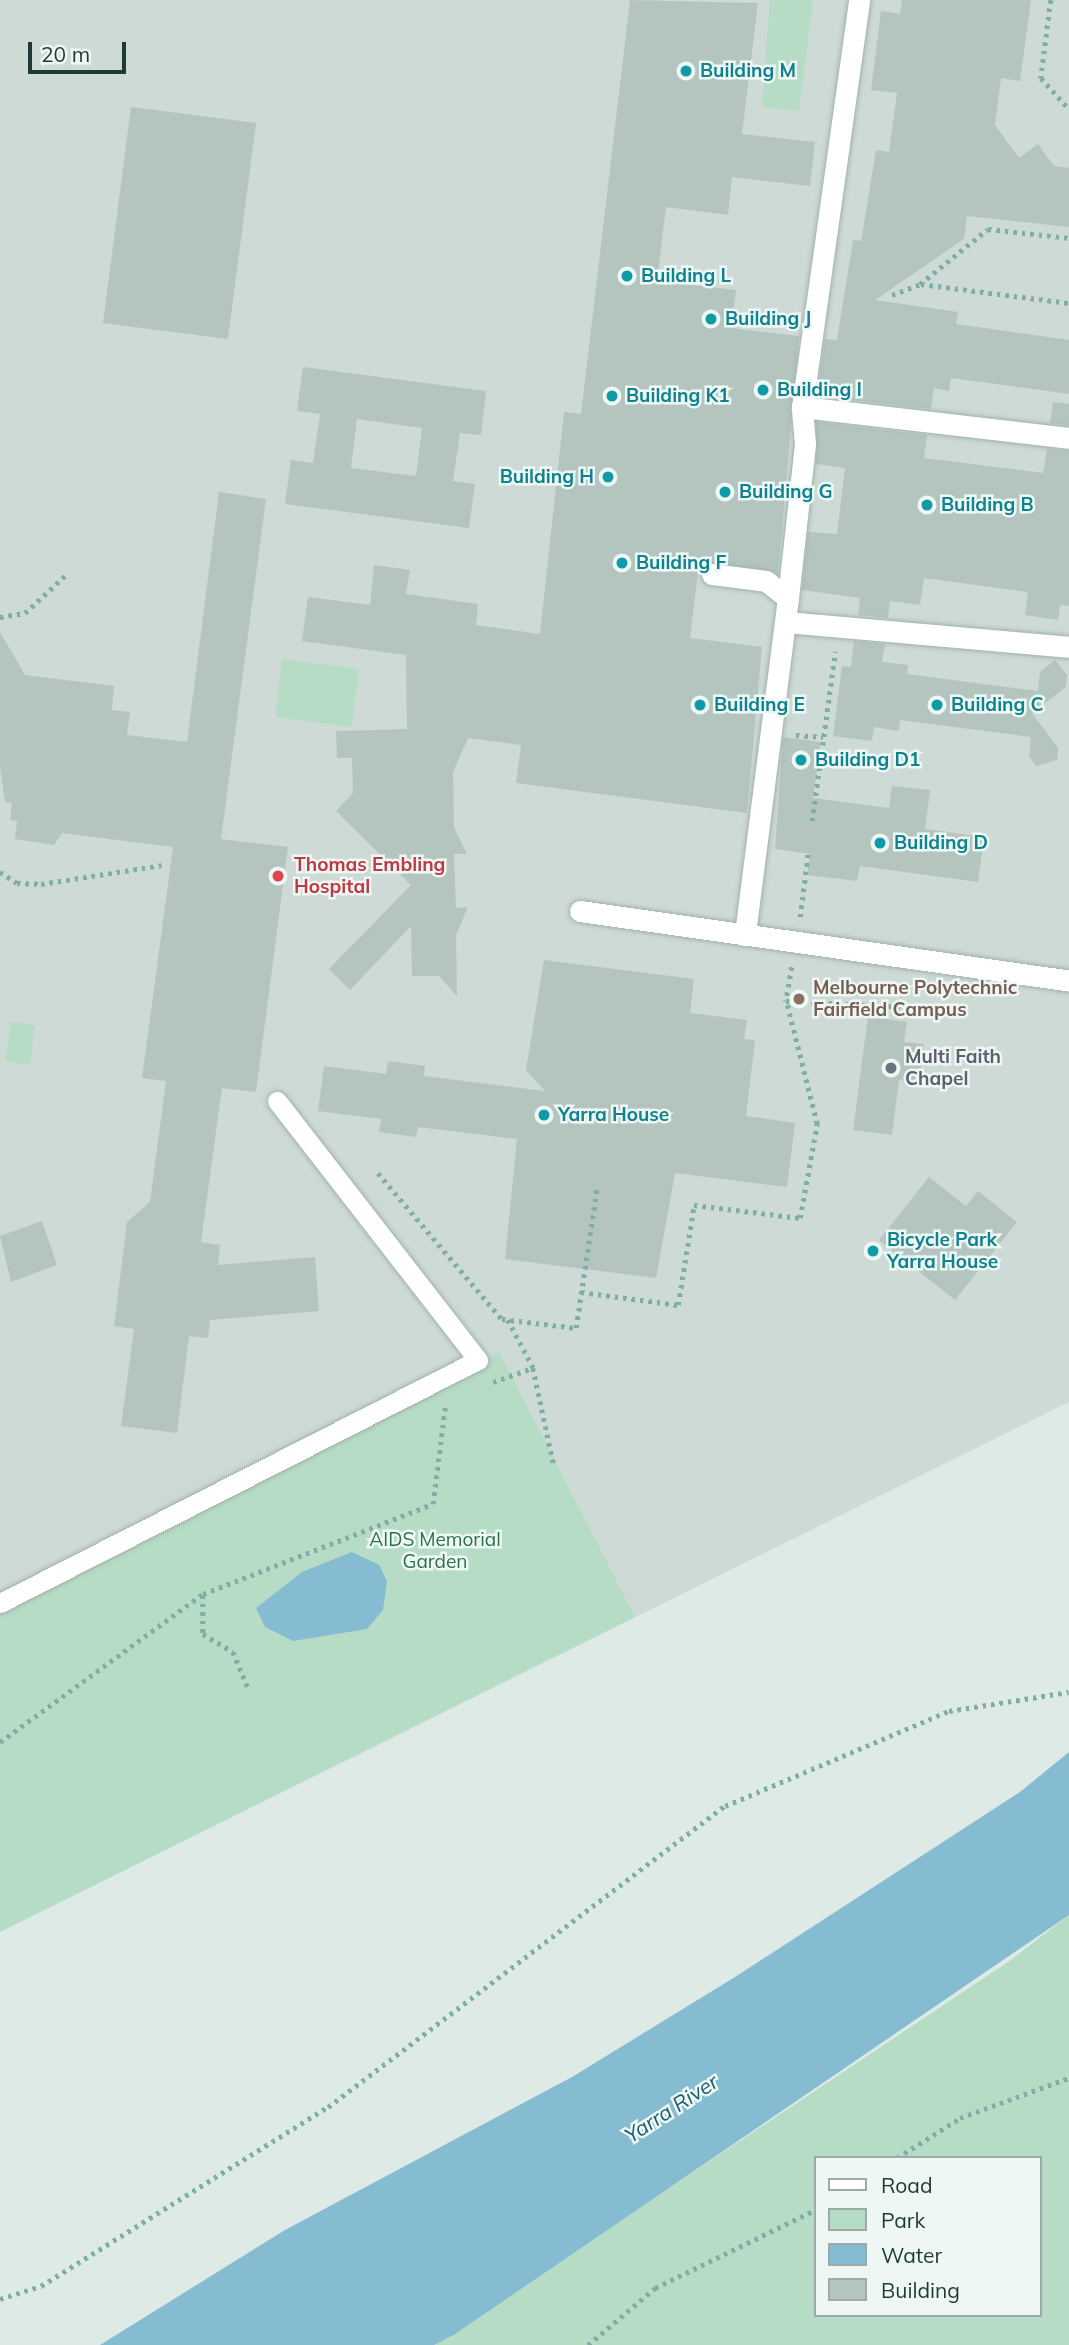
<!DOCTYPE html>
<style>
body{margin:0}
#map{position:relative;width:1069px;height:2345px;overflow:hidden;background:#deeae6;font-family:Mulish,sans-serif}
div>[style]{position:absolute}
.built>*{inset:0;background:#cddad5}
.green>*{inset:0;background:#b6dcc5}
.water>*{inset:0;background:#85bcd1}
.building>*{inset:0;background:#b4c5c0}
.path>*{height:4.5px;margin-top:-2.25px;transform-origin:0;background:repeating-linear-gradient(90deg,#7eaea5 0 3.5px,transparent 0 8.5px)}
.roads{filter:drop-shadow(0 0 2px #a1b2ae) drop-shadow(0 0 2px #a1b2ae)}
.lane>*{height:19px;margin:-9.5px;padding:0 9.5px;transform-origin:9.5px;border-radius:9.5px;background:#fff}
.street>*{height:21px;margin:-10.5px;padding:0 10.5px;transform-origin:10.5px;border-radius:10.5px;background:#fff}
.dots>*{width:19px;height:19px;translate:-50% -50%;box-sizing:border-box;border:4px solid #eff7f4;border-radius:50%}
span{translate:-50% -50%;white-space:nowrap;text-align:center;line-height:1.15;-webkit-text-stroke:5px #eff7f4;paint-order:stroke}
.culture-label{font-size:19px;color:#0d838f;font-weight:700}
.left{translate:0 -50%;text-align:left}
.right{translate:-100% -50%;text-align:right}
.health-label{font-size:19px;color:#be3a42;font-weight:700}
.education-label{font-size:19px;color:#785e54;font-weight:700}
.worship-label{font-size:19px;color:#5b616d;font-weight:700}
.park-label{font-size:19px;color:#29714e}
.water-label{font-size:21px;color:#195c76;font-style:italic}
.legend{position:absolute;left:814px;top:2156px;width:228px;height:161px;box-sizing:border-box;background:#eff7f4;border:2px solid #9caba8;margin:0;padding:9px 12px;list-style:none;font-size:21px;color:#1f3a36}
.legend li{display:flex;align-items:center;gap:14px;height:35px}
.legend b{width:35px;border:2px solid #9caba8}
.scale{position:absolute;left:28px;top:42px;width:98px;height:32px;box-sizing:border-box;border:4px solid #1f3a36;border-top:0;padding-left:9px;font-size:21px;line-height:24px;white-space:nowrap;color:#1f3a36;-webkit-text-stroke:5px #eff7f4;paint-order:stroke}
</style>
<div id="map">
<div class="built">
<i style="clip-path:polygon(0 0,1069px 0,1069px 1402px,0 1932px)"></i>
</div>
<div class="green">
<i style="clip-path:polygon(770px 0,813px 0,799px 111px,762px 107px)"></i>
<i style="clip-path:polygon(282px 659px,359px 669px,352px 727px,275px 717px)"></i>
<i style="clip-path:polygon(11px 1022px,35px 1025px,30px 1065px,5px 1061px)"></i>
<i style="clip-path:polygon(499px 1352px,635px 1617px,0 1932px,0 1609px)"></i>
<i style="clip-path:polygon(evenodd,1069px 1915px,1069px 2345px,434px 2345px,1011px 1960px,1069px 1915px,815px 2158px,1039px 2158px,1039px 2315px,815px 2315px,815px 2158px)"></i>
</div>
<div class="water">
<i style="clip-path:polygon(352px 1552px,379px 1565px,387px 1581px,383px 1610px,367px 1629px,293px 1641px,265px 1627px,256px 1608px,302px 1572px)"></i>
<i style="clip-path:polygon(1069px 1752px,1069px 1915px,455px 2334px,434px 2345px,100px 2345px,285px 2230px,572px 2077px,735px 1977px,1020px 1792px)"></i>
</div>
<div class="building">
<i style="clip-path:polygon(630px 0,758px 3px,742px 134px,815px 142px,810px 186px,732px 177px,728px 215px,666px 207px,657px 281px,736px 290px,731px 328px,799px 336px,778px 573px,699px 564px,690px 638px,762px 647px,747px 813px,516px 783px,521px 745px,468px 738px,453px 772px,454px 827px,467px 854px,454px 854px,456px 908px,468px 907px,456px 935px,457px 996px,439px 976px,412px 976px,411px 926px,350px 990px,329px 969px,411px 885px,336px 811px,353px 793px,352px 758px,337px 758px,336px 731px,407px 729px,406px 655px,302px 641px,308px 597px,370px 605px,374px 565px,410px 570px,406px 594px,478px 604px,476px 625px,540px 634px,564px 412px,581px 414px)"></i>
<i style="clip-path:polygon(902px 0,1031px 0,1020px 81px,1001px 78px,995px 125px,1019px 158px,1038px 144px,1054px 166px,1069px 168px,1069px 227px,967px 216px,964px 239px,875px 300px,958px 312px,956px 324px,1069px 340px,1069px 394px,951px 378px,949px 391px,934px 388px,931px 409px,817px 396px,825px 339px,837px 340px,853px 240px,861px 241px,876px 150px,889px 152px,897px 93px,871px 90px,881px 11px,900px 14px)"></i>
<i style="clip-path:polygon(131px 107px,256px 123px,228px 339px,103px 323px)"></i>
<i style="clip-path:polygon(evenodd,303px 367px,486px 391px,481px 435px,460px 433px,453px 481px,475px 484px,469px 528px,285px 504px,291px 460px,313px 463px,320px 414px,297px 411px,303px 367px,357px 419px,422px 428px,416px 476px,351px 468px,357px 419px)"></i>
<i style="clip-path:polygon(1053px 402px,1069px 404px,1069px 425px,1050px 423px)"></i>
<i style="clip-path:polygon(816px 422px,927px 435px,924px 458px,1043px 473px,1047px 449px,1069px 451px,1069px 606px,1060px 605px,1058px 620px,1025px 615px,1028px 592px,924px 578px,920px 605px,890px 601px,888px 618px,858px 615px,860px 598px,802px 590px,808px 532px,837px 534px,845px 468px,816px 464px)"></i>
<i style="clip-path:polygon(219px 492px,266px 499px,221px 839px,288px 847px,256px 1092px,222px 1088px,201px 1242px,220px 1245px,218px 1265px,315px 1257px,319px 1311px,210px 1320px,208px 1338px,189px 1336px,177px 1433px,121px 1426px,134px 1329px,114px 1326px,127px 1222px,150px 1202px,166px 1081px,142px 1078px,173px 847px,62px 833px,54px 845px,15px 839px,17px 821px,10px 820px,12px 803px,5px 802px,0 766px,0 632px,25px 675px,114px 686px,112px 710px,130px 712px,127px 735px,187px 742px)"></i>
<i style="clip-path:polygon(854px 641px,885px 644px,882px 662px,908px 665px,907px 674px,1038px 691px,1040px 672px,1055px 660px,1067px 675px,1066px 687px,1032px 713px,1058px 748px,1057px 760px,1036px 766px,1029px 756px,1031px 737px,900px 720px,899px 731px,874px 727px,872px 741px,833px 736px,842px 666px,851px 667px)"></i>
<i style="clip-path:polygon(783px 737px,821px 742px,813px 798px,889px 808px,892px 786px,930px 790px,925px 829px,984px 837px,978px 882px,860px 866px,857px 881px,807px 875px,810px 854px,775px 849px)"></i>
<i style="clip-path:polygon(544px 960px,694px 979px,690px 1013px,747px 1020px,744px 1039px,755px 1040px,746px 1116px,795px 1123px,787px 1187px,675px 1173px,656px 1278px,505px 1259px,517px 1139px,418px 1127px,416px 1137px,379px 1132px,381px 1119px,318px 1111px,324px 1066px,386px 1074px,388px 1061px,425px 1066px,424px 1076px,545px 1091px,526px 1070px)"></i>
<i style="clip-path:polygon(868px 1016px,907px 1022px,904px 1042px,924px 1044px,919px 1082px,899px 1080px,892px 1135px,853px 1130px)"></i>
<i style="clip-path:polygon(929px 1177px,966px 1206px,978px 1191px,1017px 1222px,955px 1300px,879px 1240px)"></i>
<i style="clip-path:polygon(42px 1221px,57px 1265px,11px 1282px,0 1236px)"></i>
</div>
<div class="path">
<i style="left:1051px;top:0;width:79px;rotate:97.3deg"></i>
<i style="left:1041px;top:78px;width:42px;rotate:47.9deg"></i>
<i style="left:921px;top:284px;width:149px;rotate:7.3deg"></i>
<i style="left:892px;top:295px;width:30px;rotate:-21deg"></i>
<i style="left:920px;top:284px;width:87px;rotate:-39deg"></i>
<i style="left:988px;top:229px;width:81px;rotate:6.3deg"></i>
<i style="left:0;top:617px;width:25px;rotate:-9deg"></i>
<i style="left:25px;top:613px;width:59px;rotate:-42.9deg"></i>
<i style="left:796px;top:735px;width:27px;rotate:4deg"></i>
<i style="left:812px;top:821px;width:171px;rotate:-82.2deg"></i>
<i style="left:0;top:872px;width:20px;rotate:33deg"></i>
<i style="left:17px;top:883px;width:24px;rotate:2deg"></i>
<i style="left:41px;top:884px;width:122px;rotate:-8.9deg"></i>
<i style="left:800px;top:917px;width:64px;rotate:-82.8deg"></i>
<i style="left:792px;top:967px;width:35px;rotate:100deg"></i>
<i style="left:786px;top:1001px;width:122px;rotate:2.8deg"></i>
<i style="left:378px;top:1173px;width:192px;rotate:49.7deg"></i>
<i style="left:502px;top:1319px;width:75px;rotate:6.9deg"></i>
<i style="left:576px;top:1328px;width:143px;rotate:-81.5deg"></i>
<i style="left:581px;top:1292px;width:98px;rotate:7.6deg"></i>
<i style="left:678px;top:1305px;width:101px;rotate:-80.9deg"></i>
<i style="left:694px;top:1205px;width:107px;rotate:7deg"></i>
<i style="left:800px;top:1218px;width:96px;rotate:-79.7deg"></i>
<i style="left:817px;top:1124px;width:127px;rotate:-104.1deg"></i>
<i style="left:533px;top:1368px;width:100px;rotate:77.9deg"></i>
<i style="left:493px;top:1382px;width:42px;rotate:-19.3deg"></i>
<i style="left:533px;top:1368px;width:55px;rotate:-118deg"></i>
<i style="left:203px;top:1595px;width:39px;rotate:90deg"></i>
<i style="left:203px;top:1634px;width:35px;rotate:31deg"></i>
<i style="left:233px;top:1652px;width:39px;rotate:67deg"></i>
<i style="left:0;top:1742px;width:251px;rotate:-36.1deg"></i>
<i style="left:203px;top:1594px;width:247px;rotate:-21.4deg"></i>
<i style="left:433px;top:1504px;width:99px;rotate:-83deg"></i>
<i style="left:897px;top:2158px;width:75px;rotate:-32.4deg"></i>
<i style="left:960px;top:2118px;width:116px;rotate:-20.2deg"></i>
<i style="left:0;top:2299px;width:43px;rotate:-17.6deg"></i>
<i style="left:41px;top:2286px;width:338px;rotate:-32deg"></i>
<i style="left:328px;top:2107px;width:498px;rotate:-37.2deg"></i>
<i style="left:725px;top:1806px;width:243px;rotate:-23deg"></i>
<i style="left:949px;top:1711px;width:121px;rotate:-9deg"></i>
<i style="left:588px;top:2345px;width:88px;rotate:-40.4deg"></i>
<i style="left:655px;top:2288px;width:178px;rotate:-26deg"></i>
</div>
<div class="roads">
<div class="lane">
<i style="left:0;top:1603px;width:536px;rotate:-26.95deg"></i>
<i style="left:478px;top:1360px;width:328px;rotate:-127.8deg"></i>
</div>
<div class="street">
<i style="left:802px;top:407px;width:269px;rotate:6.6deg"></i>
<i style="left:712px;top:574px;width:54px;rotate:7.4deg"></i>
<i style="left:766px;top:581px;width:28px;rotate:38deg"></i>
<i style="left:788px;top:598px;width:340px;rotate:97.3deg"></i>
<i style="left:788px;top:598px;width:155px;rotate:-83.7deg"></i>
<i style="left:805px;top:444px;width:37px;rotate:-95deg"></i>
<i style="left:802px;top:407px;width:411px;rotate:-82deg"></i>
<i style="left:785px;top:622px;width:285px;rotate:5deg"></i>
<i style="left:580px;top:911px;width:494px;rotate:8.1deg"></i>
</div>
</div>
<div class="dots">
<i style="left:686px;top:71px;background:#0f9aa8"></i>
<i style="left:627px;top:276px;background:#0f9aa8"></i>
<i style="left:711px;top:319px;background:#0f9aa8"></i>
<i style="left:763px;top:390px;background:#0f9aa8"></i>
<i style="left:612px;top:396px;background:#0f9aa8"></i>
<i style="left:608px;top:477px;background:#0f9aa8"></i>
<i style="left:725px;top:492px;background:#0f9aa8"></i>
<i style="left:927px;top:505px;background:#0f9aa8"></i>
<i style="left:622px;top:563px;background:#0f9aa8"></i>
<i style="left:700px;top:705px;background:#0f9aa8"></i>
<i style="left:937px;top:705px;background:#0f9aa8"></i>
<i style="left:801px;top:760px;background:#0f9aa8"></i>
<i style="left:880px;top:843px;background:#0f9aa8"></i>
<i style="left:278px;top:876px;background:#e0444e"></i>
<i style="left:799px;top:999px;background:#8d6e63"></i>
<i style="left:891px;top:1068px;background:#6b7280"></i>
<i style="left:544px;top:1115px;background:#0f9aa8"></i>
<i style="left:873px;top:1251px;background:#0f9aa8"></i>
</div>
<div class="culture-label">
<span class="left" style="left:700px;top:71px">Building M</span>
<span class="left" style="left:641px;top:276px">Building L</span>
<span class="left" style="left:725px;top:319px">Building J</span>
<span class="left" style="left:777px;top:390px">Building I</span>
<span class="left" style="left:626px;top:396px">Building K1</span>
<span class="right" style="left:594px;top:477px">Building H</span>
<span class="left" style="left:739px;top:492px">Building G</span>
<span class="left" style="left:941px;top:505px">Building B</span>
<span class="left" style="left:636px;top:563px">Building F</span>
<span class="left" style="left:714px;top:705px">Building E</span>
<span class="left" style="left:951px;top:705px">Building C</span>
<span class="left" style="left:815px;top:760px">Building D1</span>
<span class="left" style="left:894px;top:843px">Building D</span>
<span class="left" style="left:558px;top:1115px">Yarra House</span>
<span class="left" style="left:887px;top:1251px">Bicycle Park<br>Yarra House</span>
</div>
<div class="health-label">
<span class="left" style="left:294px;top:876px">Thomas Embling<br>Hospital</span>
</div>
<div class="education-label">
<span class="left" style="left:813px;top:999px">Melbourne Polytechnic<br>Fairfield Campus</span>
</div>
<div class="worship-label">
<span class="left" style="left:905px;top:1068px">Multi Faith<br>Chapel</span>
</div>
<div class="park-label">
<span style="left:435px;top:1551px">AIDS Memorial<br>Garden</span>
</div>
<div class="water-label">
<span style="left:671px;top:2108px;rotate:-33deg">Yarra River</span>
</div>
<ul class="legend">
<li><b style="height:9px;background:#fff"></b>Road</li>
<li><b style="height:19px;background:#b6dcc5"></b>Park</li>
<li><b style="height:19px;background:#85bcd1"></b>Water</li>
<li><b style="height:19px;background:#b4c5c0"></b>Building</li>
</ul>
<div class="scale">20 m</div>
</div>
